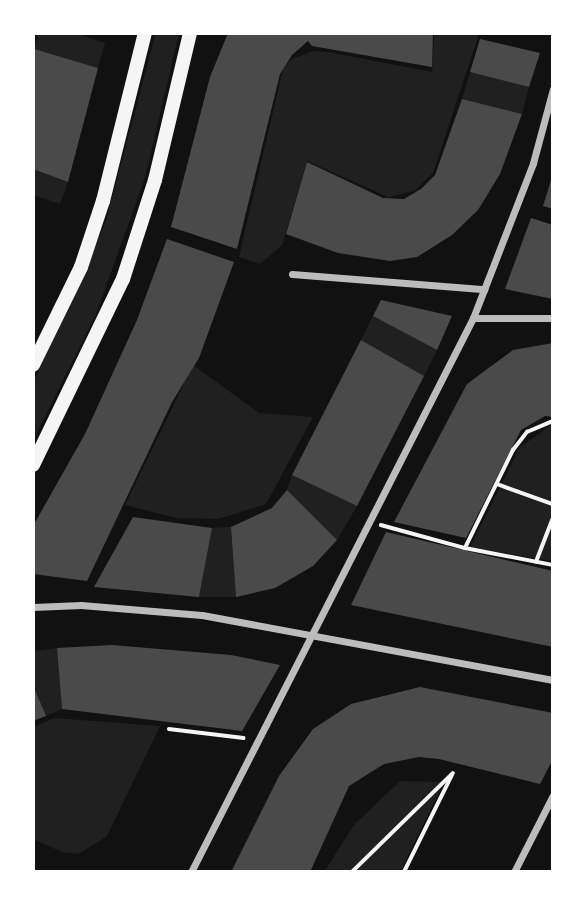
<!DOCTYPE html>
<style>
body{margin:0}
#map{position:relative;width:586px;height:905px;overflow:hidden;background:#111;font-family:"Source Sans 3",sans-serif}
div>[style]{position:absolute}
.green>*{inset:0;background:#202020}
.building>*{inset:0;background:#4a4a4a}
.path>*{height:3.5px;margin:-1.75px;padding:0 1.75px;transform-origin:1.75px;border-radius:1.75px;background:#f5f5f5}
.minor>*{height:7px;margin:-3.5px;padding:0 3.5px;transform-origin:3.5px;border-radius:3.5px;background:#bcbcbc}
.secondary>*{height:14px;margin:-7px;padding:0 7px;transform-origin:7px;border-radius:7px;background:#f5f5f5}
span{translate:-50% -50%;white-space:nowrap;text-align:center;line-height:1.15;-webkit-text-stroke:5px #fff;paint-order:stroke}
.frame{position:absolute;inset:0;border:35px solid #fff;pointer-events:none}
</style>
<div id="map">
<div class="green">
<i style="clip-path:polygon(39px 33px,74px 33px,105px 43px,98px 68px,34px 50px)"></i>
<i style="clip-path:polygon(156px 33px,179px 33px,145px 178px,96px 314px,33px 441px,33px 383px,105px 224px)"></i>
<i style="clip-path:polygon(434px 33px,477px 33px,478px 37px,433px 173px,414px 191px,388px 197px,307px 161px,282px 245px,260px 264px,239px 257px,283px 69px,290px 60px,312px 51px,328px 52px,432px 72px)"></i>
<i style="clip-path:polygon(470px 72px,529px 87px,522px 114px,462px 99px)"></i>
<i style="clip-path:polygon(33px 169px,68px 182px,60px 204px,33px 195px)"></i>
<i style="clip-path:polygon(373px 316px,437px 350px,424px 376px,361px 340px)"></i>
<i style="clip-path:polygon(193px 365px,259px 413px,313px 417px,266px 504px,218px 519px,176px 518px,125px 505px)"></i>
<i style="clip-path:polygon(553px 424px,553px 561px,470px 547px,520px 447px)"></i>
<i style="clip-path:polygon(292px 475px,357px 506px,337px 540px,287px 490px)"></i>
<i style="clip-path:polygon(231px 527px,236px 597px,199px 597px,212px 528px)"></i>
<i style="clip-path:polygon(57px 648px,62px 709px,46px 716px,33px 684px,33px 651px)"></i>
<i style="clip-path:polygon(54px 718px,160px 726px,107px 836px,79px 854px,62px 852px,33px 839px,33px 727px)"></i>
<i style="clip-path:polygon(400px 781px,444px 782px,400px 872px,324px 872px,354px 825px)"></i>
</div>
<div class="building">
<i style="clip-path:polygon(228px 33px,433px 33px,432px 67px,312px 46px,308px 41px,292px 55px,280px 74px,237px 249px,171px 227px,210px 77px)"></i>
<i style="clip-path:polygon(480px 39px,540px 53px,529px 87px,470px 72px)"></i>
<i style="clip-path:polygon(34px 49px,98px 68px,68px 182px,33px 169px)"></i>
<i style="clip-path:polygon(462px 99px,522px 114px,500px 174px,478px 210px,452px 235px,417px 257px,390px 261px,338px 253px,286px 234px,307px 162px,383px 198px,404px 199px,421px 189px,435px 175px)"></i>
<i style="clip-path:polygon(552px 177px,553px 177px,553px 209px,543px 206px)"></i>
<i style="clip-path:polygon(531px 218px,553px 225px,553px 299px,505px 289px)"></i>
<i style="clip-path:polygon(167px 239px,234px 262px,199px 358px,172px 402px,87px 581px,33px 574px,33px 526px,85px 434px,137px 320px)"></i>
<i style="clip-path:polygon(381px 300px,452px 316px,437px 350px,373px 316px)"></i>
<i style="clip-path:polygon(361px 340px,424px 376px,357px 506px,292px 475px)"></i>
<i style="clip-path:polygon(553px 343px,553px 417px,545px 416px,521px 430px,466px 538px,394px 522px,467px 384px,513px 350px)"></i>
<i style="clip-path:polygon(287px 490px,337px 540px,313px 566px,275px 588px,236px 597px,231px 527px,272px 508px)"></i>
<i style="clip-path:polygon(133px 517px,212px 528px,199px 597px,94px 587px)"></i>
<i style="clip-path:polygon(386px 532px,553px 571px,553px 647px,351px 605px)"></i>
<i style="clip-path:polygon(112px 645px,231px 655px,280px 665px,242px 731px,62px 709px,57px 648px)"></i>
<i style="clip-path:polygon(33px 685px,46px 716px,33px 721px)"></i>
<i style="clip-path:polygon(420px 687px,553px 713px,553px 759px,540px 784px,439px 759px,419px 757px,384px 764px,349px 786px,310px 872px,231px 872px,279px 776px,313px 729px,351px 704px)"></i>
</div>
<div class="path">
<i style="left:497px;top:484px;width:59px;rotate:19.7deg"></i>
<i style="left:381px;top:525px;width:87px;rotate:15.3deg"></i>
<i style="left:465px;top:548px;width:90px;rotate:10.9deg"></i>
<i style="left:465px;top:548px;width:109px;rotate:-63.9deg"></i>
<i style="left:513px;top:450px;width:23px;rotate:-52deg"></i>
<i style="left:527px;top:432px;width:28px;rotate:-23deg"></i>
<i style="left:536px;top:562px;width:47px;rotate:-68.9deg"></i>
<i style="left:169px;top:729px;width:75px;rotate:6.9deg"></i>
<i style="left:352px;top:872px;width:141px;rotate:-44.4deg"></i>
<i style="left:404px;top:872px;width:108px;rotate:-63.7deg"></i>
</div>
<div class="minor">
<i style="left:292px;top:274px;width:193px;rotate:4.5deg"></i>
<i style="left:473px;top:318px;width:80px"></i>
<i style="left:33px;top:607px;width:48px;rotate:-2.4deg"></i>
<i style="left:81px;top:605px;width:121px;rotate:4.7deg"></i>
<i style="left:202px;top:615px;width:357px;rotate:10.5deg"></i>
<i style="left:191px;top:872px;width:622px;rotate:-63.02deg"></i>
<i style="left:473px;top:318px;width:166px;rotate:-68.8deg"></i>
<i style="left:533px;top:163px;width:77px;rotate:-74.9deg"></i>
<i style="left:514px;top:872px;width:86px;rotate:-63.1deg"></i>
</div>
<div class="secondary">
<i style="left:33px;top:365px;width:109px;rotate:-63.9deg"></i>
<i style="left:81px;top:267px;width:70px;rotate:-71.6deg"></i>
<i style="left:103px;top:201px;width:173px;rotate:-76deg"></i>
<i style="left:33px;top:465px;width:207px;rotate:-64.2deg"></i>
<i style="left:123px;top:279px;width:104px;rotate:-72.1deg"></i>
<i style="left:155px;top:180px;width:151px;rotate:-76.6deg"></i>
</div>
<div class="frame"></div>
</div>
